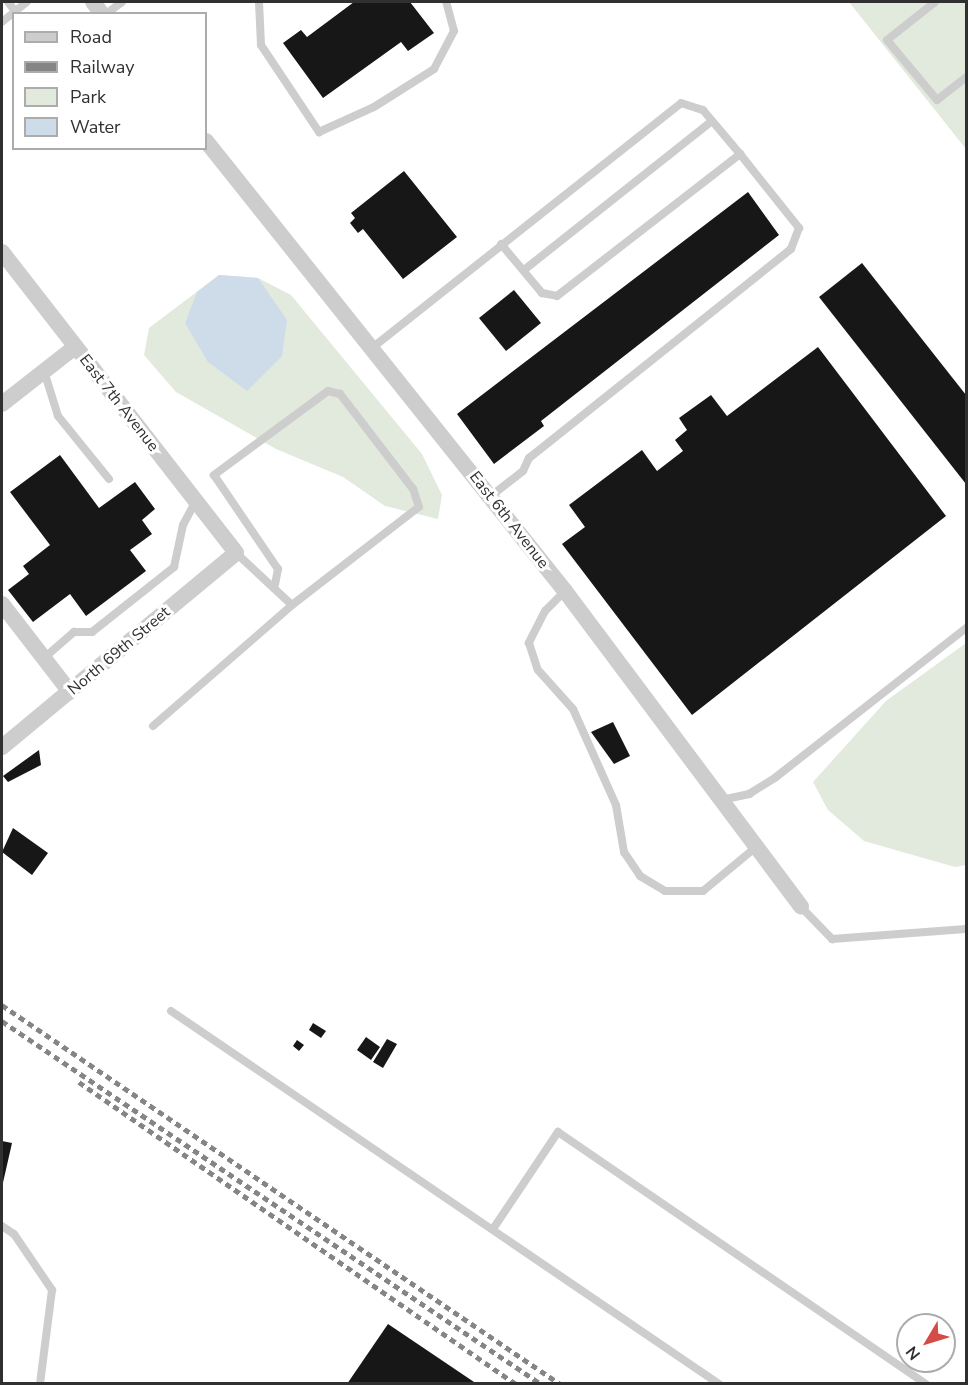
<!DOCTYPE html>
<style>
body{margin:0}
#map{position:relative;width:968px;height:1385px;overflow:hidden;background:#fff;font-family:"Nunito Sans",sans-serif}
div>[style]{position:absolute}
.green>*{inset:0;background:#e2e9dd}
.water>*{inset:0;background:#cedcea}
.building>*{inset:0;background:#171717}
.lane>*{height:8px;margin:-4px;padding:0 4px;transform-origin:4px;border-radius:4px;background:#cdcdcd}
.street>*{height:16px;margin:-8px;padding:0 8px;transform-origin:8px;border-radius:8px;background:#cdcdcd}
.rail>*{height:4.5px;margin-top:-2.25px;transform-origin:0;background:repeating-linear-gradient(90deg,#858585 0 6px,transparent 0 10.5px)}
span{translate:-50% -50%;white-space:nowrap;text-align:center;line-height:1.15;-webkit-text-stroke:6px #fff;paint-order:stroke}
.street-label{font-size:16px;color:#303030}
.frame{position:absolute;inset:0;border:3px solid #303030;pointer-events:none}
.legend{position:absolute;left:12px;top:12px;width:195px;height:138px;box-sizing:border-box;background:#fff;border:2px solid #acacac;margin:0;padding:8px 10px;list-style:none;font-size:18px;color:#303030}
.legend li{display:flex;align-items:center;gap:12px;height:30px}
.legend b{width:30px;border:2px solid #acacac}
.north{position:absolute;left:896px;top:1313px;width:60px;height:60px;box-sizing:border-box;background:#fff;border:2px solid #acacac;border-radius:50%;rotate:232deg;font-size:16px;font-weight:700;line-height:24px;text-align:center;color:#303030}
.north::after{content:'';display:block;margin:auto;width:21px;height:27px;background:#d54b45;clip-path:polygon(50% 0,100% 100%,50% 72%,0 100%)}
</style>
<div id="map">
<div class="green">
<i style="clip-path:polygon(849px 2px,966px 2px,966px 149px)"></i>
<i style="clip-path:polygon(219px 275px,258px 278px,291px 295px,422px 454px,442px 495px,438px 519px,385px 506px,343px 477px,276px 449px,176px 392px,144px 355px,149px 328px)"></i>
<i style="clip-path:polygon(966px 643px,966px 865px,955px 867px,864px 841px,828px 810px,813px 782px,886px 701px)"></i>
</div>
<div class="water">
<i style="clip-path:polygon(219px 275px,258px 278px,287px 320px,282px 356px,247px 391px,208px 362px,185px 323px,197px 292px)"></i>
</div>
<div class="building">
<i style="clip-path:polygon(354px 2px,410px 2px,434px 33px,408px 51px,401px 42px,323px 98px,283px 43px,301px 30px,307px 37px)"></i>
<i style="clip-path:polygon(404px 171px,457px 237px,403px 279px,363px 229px,358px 233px,350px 223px,355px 218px,351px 213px)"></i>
<i style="clip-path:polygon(748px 192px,779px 235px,541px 421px,544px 426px,494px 464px,457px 414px)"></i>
<i style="clip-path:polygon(862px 263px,966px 395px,966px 484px,819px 297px)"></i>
<i style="clip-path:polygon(514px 290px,541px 323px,506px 351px,479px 318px)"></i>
<i style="clip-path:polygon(818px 347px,946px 516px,692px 715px,562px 544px,585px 527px,569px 505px,642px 450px,657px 471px,683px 451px,675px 440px,687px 430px,679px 418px,711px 395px,727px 416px)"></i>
<i style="clip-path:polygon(60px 455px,99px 508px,135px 482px,155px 509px,142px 520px,152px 534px,130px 550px,146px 571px,86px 616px,70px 594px,33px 622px,8px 590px,29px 574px,23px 566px,50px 545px,10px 492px)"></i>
<i style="clip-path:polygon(613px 722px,630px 756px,614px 764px,591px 732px)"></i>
<i style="clip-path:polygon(39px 750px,41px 765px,8px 782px,3px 776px)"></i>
<i style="clip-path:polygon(13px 828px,48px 853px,32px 875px,2px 852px)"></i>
<i style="clip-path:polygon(313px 1023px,326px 1031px,321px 1038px,309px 1030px)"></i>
<i style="clip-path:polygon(366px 1037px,380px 1047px,371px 1060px,357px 1050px)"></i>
<i style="clip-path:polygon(387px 1039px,397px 1044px,383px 1068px,373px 1062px)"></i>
<i style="clip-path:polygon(297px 1040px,304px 1045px,299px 1051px,293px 1046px)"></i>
<i style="clip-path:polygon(2px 1141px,12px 1143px,2px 1187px)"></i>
<i style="clip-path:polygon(388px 1324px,477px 1384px,347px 1384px)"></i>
</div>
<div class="lane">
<i style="left:8px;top:2px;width:11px;rotate:52deg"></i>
<i style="left:259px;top:2px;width:43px;rotate:87.3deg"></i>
<i style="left:261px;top:45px;width:105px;rotate:56.3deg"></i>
<i style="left:319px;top:132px;width:60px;rotate:-24.4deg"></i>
<i style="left:374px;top:107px;width:71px;rotate:-32.3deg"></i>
<i style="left:434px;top:69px;width:43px;rotate:-62.2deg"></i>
<i style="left:454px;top:31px;width:30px;rotate:-105deg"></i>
<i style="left:935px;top:2px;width:61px;rotate:141.6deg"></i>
<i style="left:887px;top:40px;width:78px;rotate:50.2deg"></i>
<i style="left:937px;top:100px;width:37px;rotate:-38deg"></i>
<i style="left:106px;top:14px;width:20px;rotate:-37deg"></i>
<i style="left:2px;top:22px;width:32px;rotate:-39deg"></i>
<i style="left:501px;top:244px;width:64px;rotate:50.1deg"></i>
<i style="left:542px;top:293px;width:15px;rotate:11deg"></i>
<i style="left:557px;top:296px;width:232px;rotate:-37.8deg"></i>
<i style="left:524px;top:270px;width:240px;rotate:-38.4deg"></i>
<i style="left:372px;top:348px;width:394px;rotate:-38.4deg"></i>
<i style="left:681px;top:103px;width:23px;rotate:18deg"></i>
<i style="left:703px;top:110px;width:57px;rotate:49.9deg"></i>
<i style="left:740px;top:154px;width:95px;rotate:51.4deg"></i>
<i style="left:799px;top:228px;width:22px;rotate:111deg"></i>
<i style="left:791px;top:249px;width:335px;rotate:141.4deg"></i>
<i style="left:529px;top:458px;width:14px;rotate:115deg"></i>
<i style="left:523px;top:471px;width:41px;rotate:142deg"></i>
<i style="left:44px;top:371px;width:47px;rotate:72.7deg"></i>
<i style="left:58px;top:416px;width:81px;rotate:51deg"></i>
<i style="left:236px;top:553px;width:76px;rotate:42.9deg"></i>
<i style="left:292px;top:605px;width:160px;rotate:-37.7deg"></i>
<i style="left:419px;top:507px;width:19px;rotate:-108deg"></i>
<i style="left:413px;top:489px;width:120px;rotate:-127.5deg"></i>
<i style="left:340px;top:394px;width:12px;rotate:-166deg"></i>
<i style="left:328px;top:391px;width:142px;rotate:143.6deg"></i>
<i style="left:214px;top:475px;width:114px;rotate:55.8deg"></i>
<i style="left:278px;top:569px;width:15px;rotate:101deg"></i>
<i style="left:565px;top:591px;width:28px;rotate:135deg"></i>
<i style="left:545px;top:611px;width:36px;rotate:117deg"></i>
<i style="left:529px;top:643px;width:28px;rotate:72deg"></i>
<i style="left:538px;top:670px;width:52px;rotate:48.1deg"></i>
<i style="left:573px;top:709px;width:105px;rotate:65.9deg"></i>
<i style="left:616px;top:805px;width:48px;rotate:80.3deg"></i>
<i style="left:624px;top:852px;width:29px;rotate:56deg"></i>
<i style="left:640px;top:876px;width:29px;rotate:31deg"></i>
<i style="left:665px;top:891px;width:38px"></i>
<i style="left:703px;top:891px;width:67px;rotate:-39.6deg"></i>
<i style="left:44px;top:658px;width:40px;rotate:-41deg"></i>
<i style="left:74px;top:632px;width:18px"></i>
<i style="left:92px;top:632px;width:105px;rotate:-38.4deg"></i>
<i style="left:174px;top:567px;width:43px;rotate:-77.9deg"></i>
<i style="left:183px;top:525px;width:27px;rotate:-62deg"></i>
<i style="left:153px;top:726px;width:184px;rotate:-41deg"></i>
<i style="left:721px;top:800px;width:29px;rotate:-12deg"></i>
<i style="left:749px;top:794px;width:32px;rotate:-32deg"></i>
<i style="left:776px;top:777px;width:241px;rotate:-38.1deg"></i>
<i style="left:801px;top:907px;width:45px;rotate:45.9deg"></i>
<i style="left:832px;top:939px;width:134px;rotate:-4.3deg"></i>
<i style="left:171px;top:1011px;width:663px;rotate:34.24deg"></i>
<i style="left:2px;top:1226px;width:14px;rotate:34deg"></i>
<i style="left:14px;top:1234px;width:68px;rotate:55.8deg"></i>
<i style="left:52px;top:1290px;width:95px;rotate:97.3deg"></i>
<i style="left:493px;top:1229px;width:117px;rotate:-56.2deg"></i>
<i style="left:558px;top:1132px;width:446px;rotate:34.4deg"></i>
</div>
<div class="street">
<i style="left:93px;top:2px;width:15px;rotate:53deg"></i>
<i style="left:206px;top:141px;width:576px;rotate:51.42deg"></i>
<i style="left:565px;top:591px;width:394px;rotate:53.2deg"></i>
<i style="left:2px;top:252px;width:381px;rotate:52.1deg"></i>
<i style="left:236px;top:553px;width:304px;rotate:140.3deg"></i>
<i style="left:2px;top:404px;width:93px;rotate:-38deg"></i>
<i style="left:2px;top:604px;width:111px;rotate:52.3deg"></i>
</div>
<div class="rail">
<i style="left:2px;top:1005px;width:675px;rotate:34.18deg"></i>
<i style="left:2px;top:1021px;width:650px;rotate:33.96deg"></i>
<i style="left:79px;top:1082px;width:531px;rotate:34.65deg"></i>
</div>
<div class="street-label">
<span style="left:119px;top:403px;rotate:52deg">East 7th Avenue</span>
<span style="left:509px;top:520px;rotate:52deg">East 6th Avenue</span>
<span style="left:119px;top:651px;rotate:-40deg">North 69th Street</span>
</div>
<div class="frame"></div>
<ul class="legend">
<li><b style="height:8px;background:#cdcdcd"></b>Road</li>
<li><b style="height:8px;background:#858585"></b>Railway</li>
<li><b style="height:16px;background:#e2e9dd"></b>Park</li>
<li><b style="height:16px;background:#cedcea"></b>Water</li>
</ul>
<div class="north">N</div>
</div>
